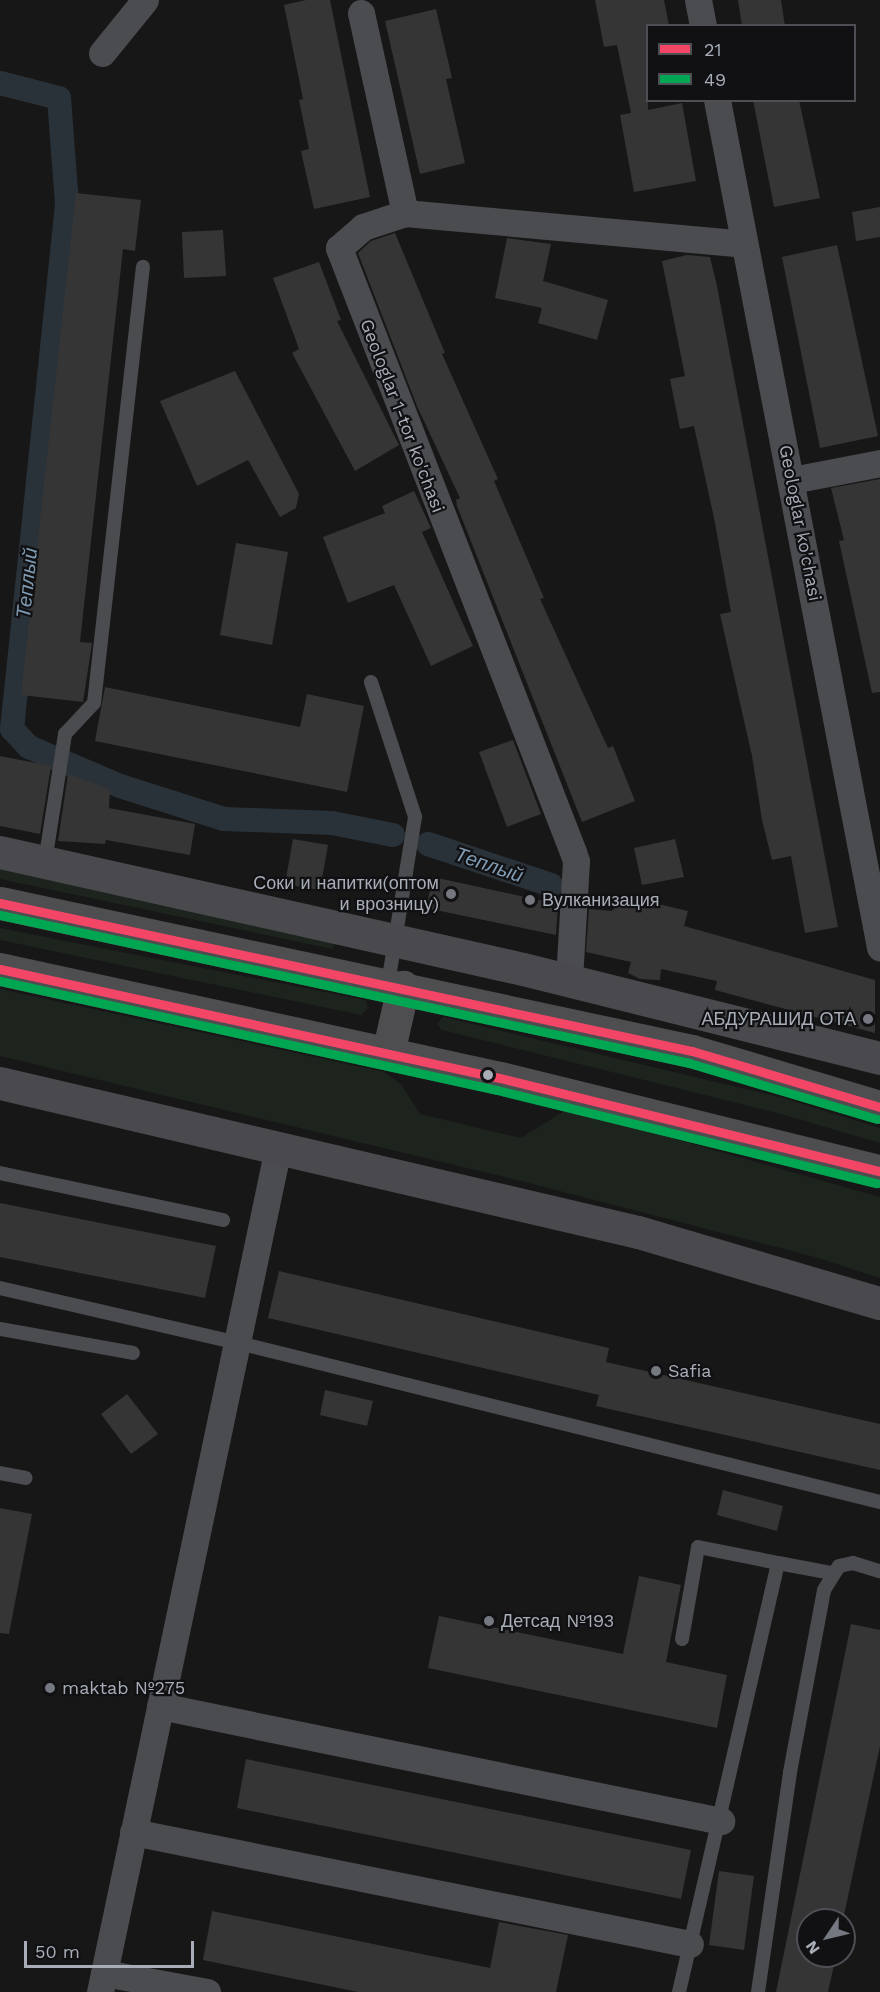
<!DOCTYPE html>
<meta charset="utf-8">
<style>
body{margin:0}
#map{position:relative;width:880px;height:1992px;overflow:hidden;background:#171717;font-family:"Work Sans",sans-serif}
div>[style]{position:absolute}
.green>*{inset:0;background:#1d241e}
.canal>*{height:24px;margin:-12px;padding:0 12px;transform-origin:12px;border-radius:12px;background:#2a3239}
.building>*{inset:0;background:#353536}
.lane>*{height:14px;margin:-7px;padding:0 7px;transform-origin:7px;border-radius:7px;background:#4b4c50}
.street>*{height:27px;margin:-13.5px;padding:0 13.5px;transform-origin:13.5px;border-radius:13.5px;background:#4b4c50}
.secondary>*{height:33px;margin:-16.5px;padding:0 16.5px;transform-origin:16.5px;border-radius:16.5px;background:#4a4a4e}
.highway>*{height:33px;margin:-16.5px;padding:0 16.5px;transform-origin:16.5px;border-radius:16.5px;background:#4e4e51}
.bus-1>*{height:9px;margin:-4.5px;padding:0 4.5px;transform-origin:4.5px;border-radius:4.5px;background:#f34667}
.bus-2>*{height:9px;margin:-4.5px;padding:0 4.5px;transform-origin:4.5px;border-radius:4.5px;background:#00a651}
.dots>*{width:16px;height:16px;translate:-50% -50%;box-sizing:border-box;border:3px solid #111113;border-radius:50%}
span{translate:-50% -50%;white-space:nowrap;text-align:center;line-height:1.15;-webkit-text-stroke:4.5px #111113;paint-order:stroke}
.street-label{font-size:18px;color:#a8adb8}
.poi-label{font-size:18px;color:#a8adb8}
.right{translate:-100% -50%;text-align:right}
.left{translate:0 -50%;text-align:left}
.water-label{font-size:20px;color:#7f9bb3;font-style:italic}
.legend{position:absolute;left:646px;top:24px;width:210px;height:78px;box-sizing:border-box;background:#111113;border:2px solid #4d4f55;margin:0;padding:8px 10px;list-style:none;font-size:18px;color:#a8adb8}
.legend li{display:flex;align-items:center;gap:12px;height:30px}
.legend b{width:30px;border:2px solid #4d4f55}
.north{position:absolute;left:796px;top:1908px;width:60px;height:60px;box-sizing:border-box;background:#111113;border:2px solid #4d4f55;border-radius:50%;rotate:235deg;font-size:16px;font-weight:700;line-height:24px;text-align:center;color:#a8adb8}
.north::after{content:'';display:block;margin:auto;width:21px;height:27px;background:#757880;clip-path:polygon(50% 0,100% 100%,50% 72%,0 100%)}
.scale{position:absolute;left:24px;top:1941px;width:170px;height:27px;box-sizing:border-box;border:3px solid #a8adb8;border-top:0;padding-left:8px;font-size:18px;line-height:21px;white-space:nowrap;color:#a8adb8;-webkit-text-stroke:4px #111113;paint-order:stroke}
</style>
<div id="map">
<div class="green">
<i style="clip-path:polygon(0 867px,336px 936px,333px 949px,0 879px)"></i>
<i style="clip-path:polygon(0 928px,365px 1000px,368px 1008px,361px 1015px,0 940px)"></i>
<i style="clip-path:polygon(0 989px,384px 1072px,401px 1084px,420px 1114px,521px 1138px,568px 1109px,880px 1197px,880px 1278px,815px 1257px,517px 1180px,0 1056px)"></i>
<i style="clip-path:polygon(443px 1017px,783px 1098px,880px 1128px,880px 1143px,781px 1114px,442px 1030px,437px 1024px)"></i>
</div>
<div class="canal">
<i style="left:0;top:83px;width:61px;rotate:14.3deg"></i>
<i style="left:59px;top:98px;width:107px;rotate:85.7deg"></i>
<i style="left:67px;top:205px;width:527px;rotate:95.99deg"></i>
<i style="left:12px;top:729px;width:25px;rotate:47deg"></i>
<i style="left:29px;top:747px;width:99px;rotate:23.2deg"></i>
<i style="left:120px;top:786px;width:109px;rotate:17.6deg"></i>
<i style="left:224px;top:819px;width:108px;rotate:2.1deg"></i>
<i style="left:332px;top:823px;width:62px;rotate:11.1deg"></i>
<i style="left:428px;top:844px;width:130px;rotate:18.4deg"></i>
</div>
<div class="building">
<i style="clip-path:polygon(306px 0,330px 0,370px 197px,314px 209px,301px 151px,309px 149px,299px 100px,303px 99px,284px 5px)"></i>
<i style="clip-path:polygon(595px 0,664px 0,669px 26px,648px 26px,648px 110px,682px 103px,696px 181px,634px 192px,620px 115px,631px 113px,617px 45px,604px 47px)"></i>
<i style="clip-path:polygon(738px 0,781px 0,785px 26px,742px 26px)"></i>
<i style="clip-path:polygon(436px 9px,452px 78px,446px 79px,465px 163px,420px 174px,385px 21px)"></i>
<i style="clip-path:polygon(753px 100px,799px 100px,820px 198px,774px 207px)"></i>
<i style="clip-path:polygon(76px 193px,141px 200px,135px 251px,123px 249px,80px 642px,92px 643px,83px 702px,21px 695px)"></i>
<i style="clip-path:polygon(880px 207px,880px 237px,856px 241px,852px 212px)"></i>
<i style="clip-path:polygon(223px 230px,226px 276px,184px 278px,182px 232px)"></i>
<i style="clip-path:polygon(395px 233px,445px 353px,442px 354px,498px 479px,494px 481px,544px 598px,540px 599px,608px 748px,613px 746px,635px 801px,582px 822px,457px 506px,456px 500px,460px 498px,417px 406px,358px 253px,371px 241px)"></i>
<i style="clip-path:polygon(507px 238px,551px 244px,543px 281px,608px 300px,597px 340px,538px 323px,542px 308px,495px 298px)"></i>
<i style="clip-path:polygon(837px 245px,878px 436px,820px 448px,782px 257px)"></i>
<i style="clip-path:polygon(687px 255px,710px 257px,717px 286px,838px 927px,805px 933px,791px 856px,772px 860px,762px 820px,752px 756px,720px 614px,731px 612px,714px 518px,694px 426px,680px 429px,670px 379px,685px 376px,662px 261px)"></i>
<i style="clip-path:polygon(319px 262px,341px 320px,337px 321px,399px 445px,355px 471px,292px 353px,299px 349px,273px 278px)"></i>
<i style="clip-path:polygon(235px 371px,299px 494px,296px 508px,280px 517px,248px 460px,197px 486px,160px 401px)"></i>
<i style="clip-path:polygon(880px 479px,880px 692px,872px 693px,839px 541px,844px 540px,831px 488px)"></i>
<i style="clip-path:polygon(414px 491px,431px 528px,422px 532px,473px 646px,431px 666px,394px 585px,348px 603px,323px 537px,385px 513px,382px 506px)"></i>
<i style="clip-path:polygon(236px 543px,288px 552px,272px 645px,220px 635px)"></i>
<i style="clip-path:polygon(105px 687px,300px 727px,307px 694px,364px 706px,347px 792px,95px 741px)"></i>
<i style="clip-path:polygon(513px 740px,541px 814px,507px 827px,479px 752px)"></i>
<i style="clip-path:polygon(0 756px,51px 766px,40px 834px,0 826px)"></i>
<i style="clip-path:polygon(68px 774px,110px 789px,109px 808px,195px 824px,190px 855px,106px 840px,105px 844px,58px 841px)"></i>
<i style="clip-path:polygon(293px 839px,328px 845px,320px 890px,285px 884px)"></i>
<i style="clip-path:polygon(675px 839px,684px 877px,642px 885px,634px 848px)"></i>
<i style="clip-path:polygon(433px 877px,558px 904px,556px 935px,426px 908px)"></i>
<i style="clip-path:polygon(625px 896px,688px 911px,684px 926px,875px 980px,875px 1033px,715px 990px,717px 981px,661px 969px,660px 980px,640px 979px,628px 973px,631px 962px,586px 952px,589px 909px,612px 911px)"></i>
<i style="clip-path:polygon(0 1203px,216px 1246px,205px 1298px,0 1257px)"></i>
<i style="clip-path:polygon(279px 1271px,609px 1348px,606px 1362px,880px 1424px,880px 1470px,596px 1406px,599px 1395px,268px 1318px)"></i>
<i style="clip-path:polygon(325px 1390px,373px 1401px,367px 1426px,320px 1415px)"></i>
<i style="clip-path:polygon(127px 1394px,158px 1434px,131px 1454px,101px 1414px)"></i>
<i style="clip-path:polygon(723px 1490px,783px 1506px,777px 1531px,717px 1515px)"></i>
<i style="clip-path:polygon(0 1508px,32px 1514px,9px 1634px,0 1633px)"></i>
<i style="clip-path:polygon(639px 1576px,681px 1585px,666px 1662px,727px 1675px,717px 1728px,428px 1668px,439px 1616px,623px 1654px)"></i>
<i style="clip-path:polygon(851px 1624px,880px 1630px,880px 1746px,843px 1920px,808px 1920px,808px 1956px,836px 1956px,828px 1992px,776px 1992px)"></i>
<i style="clip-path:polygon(246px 1759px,691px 1850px,681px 1899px,237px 1808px)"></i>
<i style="clip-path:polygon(719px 1871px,754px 1876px,744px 1950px,709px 1945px)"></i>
<i style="clip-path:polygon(212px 1911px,490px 1968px,499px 1922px,568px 1935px,556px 1992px,358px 1992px,203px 1960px)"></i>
</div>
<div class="lane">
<i style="left:371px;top:682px;width:142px;rotate:71.9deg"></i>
<i style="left:415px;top:817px;width:168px;rotate:99.2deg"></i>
<i style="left:45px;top:862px;width:130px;rotate:-81.1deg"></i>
<i style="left:65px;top:734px;width:42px;rotate:-46.9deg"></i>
<i style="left:94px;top:703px;width:439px;rotate:-83.6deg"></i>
<i style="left:0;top:1173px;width:228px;rotate:11.9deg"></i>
<i style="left:0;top:1288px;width:245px;rotate:13deg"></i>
<i style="left:239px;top:1343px;width:660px;rotate:13.93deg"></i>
<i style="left:0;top:1329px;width:135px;rotate:10.2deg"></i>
<i style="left:0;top:1473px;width:26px;rotate:11deg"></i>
<i style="left:682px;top:1639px;width:93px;rotate:-80.1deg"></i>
<i style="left:698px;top:1547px;width:82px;rotate:11.3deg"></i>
<i style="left:679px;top:1992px;width:440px;rotate:-77deg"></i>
<i style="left:778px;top:1563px;width:55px;rotate:10.5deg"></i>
<i style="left:758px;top:1992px;width:222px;rotate:-81.7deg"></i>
<i style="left:790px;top:1772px;width:185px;rotate:-79.4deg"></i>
<i style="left:824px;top:1590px;width:28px;rotate:-58deg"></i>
<i style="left:839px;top:1566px;width:14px;rotate:-12deg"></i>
<i style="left:853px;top:1563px;width:28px;rotate:17deg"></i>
</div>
<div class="street">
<i style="left:698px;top:0;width:26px;rotate:79deg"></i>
<i style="left:361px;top:13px;width:205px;rotate:77.6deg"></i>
<i style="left:102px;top:53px;width:68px;rotate:-50.9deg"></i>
<i style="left:717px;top:100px;width:863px;rotate:79.11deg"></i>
<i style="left:792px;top:480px;width:90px;rotate:-10.9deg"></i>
<i style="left:569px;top:979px;width:118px;rotate:-86.6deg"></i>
<i style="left:576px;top:861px;width:9px;rotate:-108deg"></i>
<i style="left:573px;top:852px;width:648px;rotate:-111.18deg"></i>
<i style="left:339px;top:248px;width:32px;rotate:-41deg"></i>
<i style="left:363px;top:227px;width:44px;rotate:-18.4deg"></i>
<i style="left:405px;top:213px;width:340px;rotate:5.2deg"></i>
<i style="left:160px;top:1706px;width:573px;rotate:11.58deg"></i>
<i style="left:133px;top:1832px;width:568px;rotate:11.37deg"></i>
<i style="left:104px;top:1973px;width:105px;rotate:10.5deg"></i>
<i style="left:100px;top:1992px;width:863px;rotate:-78.09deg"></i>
</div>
<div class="secondary">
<i style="left:0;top:852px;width:536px;rotate:12.61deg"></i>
<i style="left:523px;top:969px;width:368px;rotate:14deg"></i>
<i style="left:0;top:1083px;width:655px;rotate:13.15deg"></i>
<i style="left:638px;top:1232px;width:252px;rotate:16.4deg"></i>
</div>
<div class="highway">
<i style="left:0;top:903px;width:708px;rotate:12.07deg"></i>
<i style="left:692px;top:1051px;width:196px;rotate:16.6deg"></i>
<i style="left:0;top:969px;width:512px;rotate:12.3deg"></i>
<i style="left:500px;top:1078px;width:391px;rotate:13.8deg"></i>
<i style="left:388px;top:1053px;width:68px;rotate:-77.2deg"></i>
</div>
<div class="bus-1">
<i style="left:0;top:903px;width:708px;rotate:12.07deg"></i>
<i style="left:692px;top:1051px;width:196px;rotate:16.6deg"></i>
<i style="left:0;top:969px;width:512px;rotate:12.3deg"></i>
<i style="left:500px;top:1078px;width:391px;rotate:13.8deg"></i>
</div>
<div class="bus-2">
<i style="left:0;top:915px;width:705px;rotate:12.12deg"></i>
<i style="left:689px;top:1063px;width:196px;rotate:16.6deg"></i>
<i style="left:0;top:981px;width:509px;rotate:12.37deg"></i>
<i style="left:497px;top:1090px;width:391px;rotate:13.8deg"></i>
</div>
<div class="dots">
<i style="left:451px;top:894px;background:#757880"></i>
<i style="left:530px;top:900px;background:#757880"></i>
<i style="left:868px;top:1019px;background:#757880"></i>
<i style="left:488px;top:1075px;background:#a8adb8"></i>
<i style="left:656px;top:1371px;background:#757880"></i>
<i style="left:489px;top:1621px;background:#757880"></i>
<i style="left:50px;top:1688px;background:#757880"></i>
</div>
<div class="street-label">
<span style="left:402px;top:416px;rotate:69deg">Geologlar 1-tor ko'chasi</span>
<span style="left:800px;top:523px;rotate:79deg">Geologlar ko'chasi</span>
</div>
<div class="poi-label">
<span class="right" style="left:439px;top:894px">Соки и напитки(оптом<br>и врозницу)</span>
<span class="left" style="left:542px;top:900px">Вулканизация</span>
<span class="right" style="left:856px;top:1019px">АБДУРАШИД ОТА</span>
<span class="left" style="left:668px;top:1371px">Safia</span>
<span class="left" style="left:501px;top:1621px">Детсад №193</span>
<span class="left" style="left:62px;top:1688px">maktab №275</span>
</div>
<div class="water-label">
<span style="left:27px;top:583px;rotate:-84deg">Теплый</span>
<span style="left:489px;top:865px;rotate:19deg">Теплый</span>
</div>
<ul class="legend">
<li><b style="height:8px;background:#f34667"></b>21</li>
<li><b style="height:8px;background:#00a651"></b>49</li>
</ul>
<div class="north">N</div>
<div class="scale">50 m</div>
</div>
